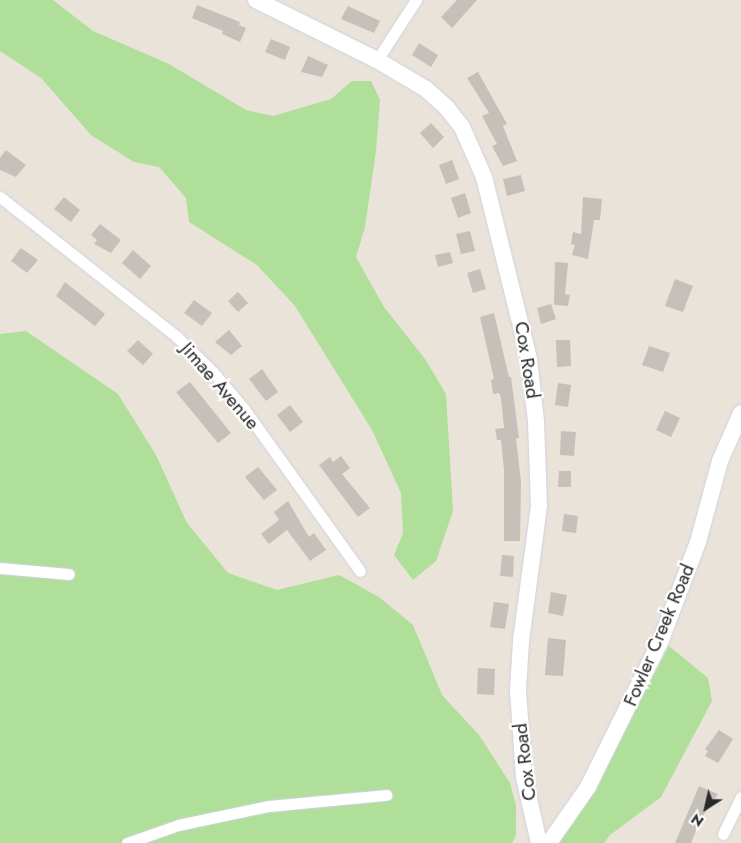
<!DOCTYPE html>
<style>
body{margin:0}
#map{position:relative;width:741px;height:843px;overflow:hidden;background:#eae3da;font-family:Jost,sans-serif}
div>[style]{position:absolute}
.green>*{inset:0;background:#afdf98}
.building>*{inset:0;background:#c5c0ba}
.roads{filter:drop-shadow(0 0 1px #cfd2e0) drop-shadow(0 0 1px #cfd2e0)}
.street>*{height:11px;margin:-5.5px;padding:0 5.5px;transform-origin:5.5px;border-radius:5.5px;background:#fff}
.secondary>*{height:16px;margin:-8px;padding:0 8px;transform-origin:8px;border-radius:8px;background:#fff}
span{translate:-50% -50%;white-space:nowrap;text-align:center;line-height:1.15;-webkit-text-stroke:4.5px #fff;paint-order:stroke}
.street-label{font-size:19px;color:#282828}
.north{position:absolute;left:681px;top:783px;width:50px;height:50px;-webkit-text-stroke:4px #fff;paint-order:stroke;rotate:215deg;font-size:14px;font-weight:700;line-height:20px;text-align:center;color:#282828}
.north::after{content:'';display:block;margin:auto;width:18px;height:22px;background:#282828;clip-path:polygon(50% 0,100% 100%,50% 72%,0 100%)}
</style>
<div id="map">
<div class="green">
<i style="clip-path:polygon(0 0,53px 0,93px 31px,169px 64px,246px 110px,273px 116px,331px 99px,352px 81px,371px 81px,380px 100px,376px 151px,365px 227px,356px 257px,384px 307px,425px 359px,446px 394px,453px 511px,436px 561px,413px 580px,394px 555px,403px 533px,401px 493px,372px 430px,295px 306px,257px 265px,189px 222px,186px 198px,159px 167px,134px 162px,91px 135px,41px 78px,0 51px)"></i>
<i style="clip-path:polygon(26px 331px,118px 394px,156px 455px,187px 523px,228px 573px,277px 590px,339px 575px,379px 597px,413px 625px,442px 695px,479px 735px,510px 783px,516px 806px,516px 835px,512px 843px,0 843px,0 334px)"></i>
<i style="clip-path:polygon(669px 646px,708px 678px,712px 701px,661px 797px,610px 835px,604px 843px,559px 843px,585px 805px)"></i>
</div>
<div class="building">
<i style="clip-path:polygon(457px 0,477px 0,452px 28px,441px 17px)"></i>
<i style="clip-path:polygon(197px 5px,240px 22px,239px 25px,246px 28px,240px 42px,222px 34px,223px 31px,192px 18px)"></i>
<i style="clip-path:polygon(348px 6px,380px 21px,374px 33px,341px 19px)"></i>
<i style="clip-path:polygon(271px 39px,290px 47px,285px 60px,265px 52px)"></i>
<i style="clip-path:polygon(419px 43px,438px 55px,431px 67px,412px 55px)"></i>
<i style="clip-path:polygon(308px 56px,328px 65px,322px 77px,301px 72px)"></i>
<i style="clip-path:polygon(478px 72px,507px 124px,503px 126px,517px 161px,503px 166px,492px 146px,497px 144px,482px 116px,489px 113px,467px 78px)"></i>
<i style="clip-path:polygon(431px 123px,444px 137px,433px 148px,420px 133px)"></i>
<i style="clip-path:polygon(6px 150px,26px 165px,16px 177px,0 170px,0 158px)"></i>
<i style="clip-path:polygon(452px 160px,459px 179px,446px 184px,439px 165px)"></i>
<i style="clip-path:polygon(521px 175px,525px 191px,507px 196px,503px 179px)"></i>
<i style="clip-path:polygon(465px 193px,471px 213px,458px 218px,451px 198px)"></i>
<i style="clip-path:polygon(64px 197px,80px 210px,71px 222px,54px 209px)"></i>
<i style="clip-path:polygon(583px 197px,602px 199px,600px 220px,594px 220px,588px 259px,572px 255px,575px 245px,571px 244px,573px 232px,581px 234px)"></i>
<i style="clip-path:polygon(100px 224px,121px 240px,111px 253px,94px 244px,97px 240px,91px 235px)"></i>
<i style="clip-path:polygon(470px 231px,475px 251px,461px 254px,456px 234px)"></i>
<i style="clip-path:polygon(21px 248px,38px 260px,27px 273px,11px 261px)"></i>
<i style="clip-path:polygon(133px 250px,151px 266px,140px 279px,122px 263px)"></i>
<i style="clip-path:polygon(450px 252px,453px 263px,438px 267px,435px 255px)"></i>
<i style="clip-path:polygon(555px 262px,568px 263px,565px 294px,570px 295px,568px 306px,554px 305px)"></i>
<i style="clip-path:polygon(480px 269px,486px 289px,473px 293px,467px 273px)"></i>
<i style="clip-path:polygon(675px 279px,693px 286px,683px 312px,665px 306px)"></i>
<i style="clip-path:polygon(65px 282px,105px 314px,95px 326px,56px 296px)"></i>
<i style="clip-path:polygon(238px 292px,248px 303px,238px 312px,228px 301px)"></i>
<i style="clip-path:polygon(194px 300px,212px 313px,202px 326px,184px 313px)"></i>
<i style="clip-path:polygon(551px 304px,556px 319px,541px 324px,537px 308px)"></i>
<i style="clip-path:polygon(494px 313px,509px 377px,511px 377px,519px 438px,516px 438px,521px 482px,520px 541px,504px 541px,504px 470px,501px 440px,497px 440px,495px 429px,504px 428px,501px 398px,499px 393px,493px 394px,491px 380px,494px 379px,480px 317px)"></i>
<i style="clip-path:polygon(229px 330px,242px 346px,231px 355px,215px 342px)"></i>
<i style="clip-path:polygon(138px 340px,153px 354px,143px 365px,127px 351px)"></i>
<i style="clip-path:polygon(556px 340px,570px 340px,571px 366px,557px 367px)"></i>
<i style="clip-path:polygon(649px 346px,670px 353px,663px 372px,642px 365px)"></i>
<i style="clip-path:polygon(262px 369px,278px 392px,266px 401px,249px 379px)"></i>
<i style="clip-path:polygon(190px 382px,231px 433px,218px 443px,176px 392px)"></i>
<i style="clip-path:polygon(558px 383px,571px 385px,568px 407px,555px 405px)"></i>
<i style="clip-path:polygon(290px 405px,303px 422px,290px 432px,277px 415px)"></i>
<i style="clip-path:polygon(665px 411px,680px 418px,671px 437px,656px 430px)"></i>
<i style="clip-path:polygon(561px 431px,576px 432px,574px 456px,560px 455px)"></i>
<i style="clip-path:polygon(341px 456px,350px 468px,342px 474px,370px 508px,358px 517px,319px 465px,330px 457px,333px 462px)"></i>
<i style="clip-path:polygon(258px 467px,277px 490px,264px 500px,245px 477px)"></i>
<i style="clip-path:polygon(559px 471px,571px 471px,571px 487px,558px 487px)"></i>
<i style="clip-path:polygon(288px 501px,309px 537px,314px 533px,326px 550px,310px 561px,287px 530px,269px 544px,261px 534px,279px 520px,274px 512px)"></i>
<i style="clip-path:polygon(564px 514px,578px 516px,576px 533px,562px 531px)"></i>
<i style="clip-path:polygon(502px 555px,514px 556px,513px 577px,500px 576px)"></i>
<i style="clip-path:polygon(551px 592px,567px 595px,563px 616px,548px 613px)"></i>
<i style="clip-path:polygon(494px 602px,509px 604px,505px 629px,490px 627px)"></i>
<i style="clip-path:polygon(548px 638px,566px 640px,563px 676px,545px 675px)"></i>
<i style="clip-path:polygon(478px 668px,495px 669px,494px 695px,477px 694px)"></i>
<i style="clip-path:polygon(719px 730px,733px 739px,718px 763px,705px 756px,708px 751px,705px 749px)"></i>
<i style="clip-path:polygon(699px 786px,718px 794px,701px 818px,691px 843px,675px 843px)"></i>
</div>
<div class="roads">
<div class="street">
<i style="left:377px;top:60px;width:72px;rotate:-57deg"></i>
<i style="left:0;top:197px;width:226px;rotate:38.3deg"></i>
<i style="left:177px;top:337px;width:50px;rotate:44.2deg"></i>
<i style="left:213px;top:372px;width:48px;rotate:50deg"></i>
<i style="left:244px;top:409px;width:199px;rotate:54.4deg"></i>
<i style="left:0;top:568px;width:69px;rotate:5deg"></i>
<i style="left:723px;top:834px;width:41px;rotate:-64.1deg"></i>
<i style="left:127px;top:843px;width:54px;rotate:-19.4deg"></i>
<i style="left:178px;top:825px;width:93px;rotate:-11.8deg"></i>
<i style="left:269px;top:806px;width:118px;rotate:-5.4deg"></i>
</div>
<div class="secondary">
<i style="left:256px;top:0;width:135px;rotate:26.4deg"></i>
<i style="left:377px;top:60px;width:57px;rotate:30.6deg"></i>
<i style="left:426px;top:89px;width:28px;rotate:42deg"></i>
<i style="left:447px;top:108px;width:24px;rotate:52deg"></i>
<i style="left:462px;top:127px;width:55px;rotate:66.3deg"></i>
<i style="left:484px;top:177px;width:187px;rotate:76.1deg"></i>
<i style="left:529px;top:359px;width:62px;rotate:83.6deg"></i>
<i style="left:536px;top:421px;width:85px;rotate:88deg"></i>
<i style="left:539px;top:506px;width:136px;rotate:97.6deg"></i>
<i style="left:521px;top:641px;width:49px;rotate:93.5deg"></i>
<i style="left:518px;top:690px;width:87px;rotate:86.1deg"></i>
<i style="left:524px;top:777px;width:68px;rotate:77.2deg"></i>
<i style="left:549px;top:843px;width:68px;rotate:-55.1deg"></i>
<i style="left:588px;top:787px;width:164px;rotate:-63.6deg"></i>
<i style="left:661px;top:640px;width:105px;rotate:-69.3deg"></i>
<i style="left:698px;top:542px;width:84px;rotate:-74.8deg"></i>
<i style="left:720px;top:461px;width:52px;rotate:-66.4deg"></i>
</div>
</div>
<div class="street-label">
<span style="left:527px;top:360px;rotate:81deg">Cox Road</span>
<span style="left:220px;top:386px;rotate:49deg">Jimae Avenue</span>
<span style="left:659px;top:635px;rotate:-67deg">Fowler Creek Road</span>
<span style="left:525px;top:762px;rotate:-97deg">Cox Road</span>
</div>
<div class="north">N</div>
</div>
